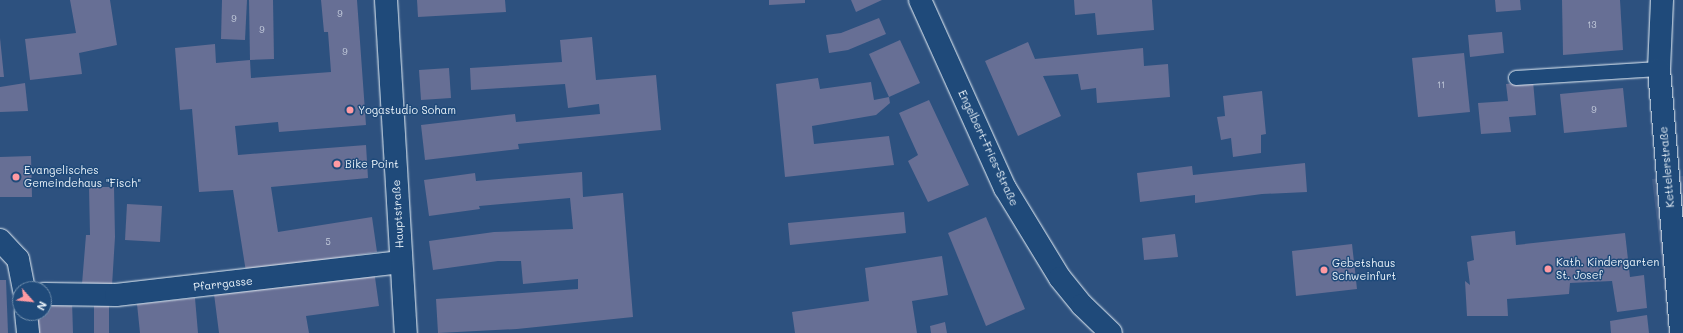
<!DOCTYPE html>
<meta charset="utf-8">
<style>
body{margin:0}
#map{position:relative;width:1683px;height:333px;overflow:hidden;background:#2d517f;font-family:Mali,sans-serif}
div>[style]{position:absolute}
.built>*{inset:0;background:#415d88}
.building>*{inset:0;background:#676f95}
.roads{filter:drop-shadow(0 0 1px #e8f1f8) drop-shadow(0 0 1px #e8f1f8)}
.lane>*{height:14px;margin:-7px;padding:0 7px;transform-origin:7px;border-radius:7px;background:#1f4a7a}
.street>*{height:22px;margin:-11px;padding:0 11px;transform-origin:11px;border-radius:11px;background:#1f4a7a}
.secondary>*{height:22px;margin:-11px;padding:0 11px;transform-origin:11px;border-radius:11px;background:#1f4a7a}
.dots>*{width:11px;height:11px;translate:-50% -50%;box-sizing:border-box;border:2px solid #1f4a7a;border-radius:50%}
span{translate:-50% -50%;white-space:nowrap;text-align:center;line-height:1.15;-webkit-text-stroke:3px #1f4a7a;paint-order:stroke}
.number-label{font-size:9px;color:#c8d0df}
.number-label span{-webkit-text-stroke-width:0}
.poi-label{font-size:11px;color:#e8f1f8}
.left{translate:0 -50%;text-align:left}
.street-label{font-size:11px;color:#e8f1f8}
.north{position:absolute;left:12px;top:281px;width:40px;height:40px;box-sizing:border-box;background:#1f4a7a;border:1px solid #6f8dac;border-radius:50%;rotate:117deg;font-size:11px;font-weight:700;line-height:16px;text-align:center;color:#e8f1f8}
.north::after{content:'';display:block;margin:auto;width:14px;height:18px;background:#ff9aa2;clip-path:polygon(50% 0,100% 100%,50% 72%,0 100%)}
</style>
<div id="map">
<div class="built">
<i style="clip-path:polygon(1683px 176px,1683px 333px,1670px 333px,1652px 179px)"></i>
</div>
<div class="building">
<i style="clip-path:polygon(70px 0,110px 0,117px 45px,79px 53px,82px 74px,30px 80px,25px 39px,76px 33px)"></i>
<i style="clip-path:polygon(222px 0,247px 0,245px 40px,221px 39px)"></i>
<i style="clip-path:polygon(249px 0,273px 0,274px 59px,250px 60px)"></i>
<i style="clip-path:polygon(321px 0,357px 0,366px 125px,279px 132px,278px 122px,235px 126px,238px 155px,366px 145px,368px 178px,271px 187px,278px 232px,372px 217px,377px 252px,246px 272px,233px 190px,199px 192px,192px 109px,180px 110px,175px 48px,215px 44px,216px 63px,250px 60px,251px 78px,331px 72px,328px 32px,324px 32px)"></i>
<i style="clip-path:polygon(417px 0,505px 0,506px 12px,418px 17px)"></i>
<i style="clip-path:polygon(769px 0,805px 0,805px 3px,769px 5px)"></i>
<i style="clip-path:polygon(851px 0,882px 0,856px 12px)"></i>
<i style="clip-path:polygon(1074px 0,1152px 0,1154px 30px,1097px 35px,1095px 13px,1075px 15px)"></i>
<i style="clip-path:polygon(1495px 0,1520px 0,1521px 10px,1496px 12px)"></i>
<i style="clip-path:polygon(1562px 0,1620px 0,1623px 50px,1563px 55px)"></i>
<i style="clip-path:polygon(879px 18px,886px 34px,848px 50px,829px 53px,826px 35px,841px 33px)"></i>
<i style="clip-path:polygon(1502px 32px,1504px 53px,1470px 57px,1468px 35px)"></i>
<i style="clip-path:polygon(592px 37px,596px 80px,656px 75px,661px 130px,518px 144px,519px 149px,425px 160px,421px 125px,515px 114px,516px 122px,600px 114px,599px 104px,568px 108px,565px 84px,471px 90px,470px 68px,562px 62px,560px 40px)"></i>
<i style="clip-path:polygon(0 38px,4px 77px,0 77px)"></i>
<i style="clip-path:polygon(900px 40px,920px 83px,889px 97px,869px 54px)"></i>
<i style="clip-path:polygon(1028px 42px,1035px 59px,1143px 48px,1144px 66px,1168px 64px,1170px 97px,1097px 103px,1096px 88px,1081px 90px,1078px 74px,1043px 76px,1061px 116px,1018px 136px,985px 61px)"></i>
<i style="clip-path:polygon(1464px 53px,1470px 112px,1418px 117px,1412px 58px)"></i>
<i style="clip-path:polygon(449px 68px,451px 98px,421px 100px,419px 70px)"></i>
<i style="clip-path:polygon(818px 78px,820px 89px,871px 82px,874px 100px,889px 97px,890px 103px,876px 115px,812px 126px,814px 144px,889px 136px,894px 165px,785px 177px,776px 84px)"></i>
<i style="clip-path:polygon(1533px 81px,1536px 115px,1509px 117px,1511px 132px,1481px 134px,1478px 103px,1508px 101px,1506px 84px)"></i>
<i style="clip-path:polygon(25px 83px,28px 111px,0 112px,0 87px)"></i>
<i style="clip-path:polygon(1623px 88px,1627px 127px,1564px 133px,1560px 94px)"></i>
<i style="clip-path:polygon(1262px 91px,1266px 134px,1261px 135px,1261px 153px,1233px 157px,1231px 138px,1221px 140px,1217px 117px,1225px 116px,1223px 96px)"></i>
<i style="clip-path:polygon(929px 100px,969px 185px,928px 202px,908px 161px,918px 155px,899px 113px)"></i>
<i style="clip-path:polygon(31px 156px,32px 197px,0 197px,0 157px)"></i>
<i style="clip-path:polygon(1305px 163px,1307px 192px,1262px 194px,1195px 203px,1195px 195px,1140px 202px,1137px 173px,1192px 166px,1193px 175px)"></i>
<i style="clip-path:polygon(582px 172px,583px 197px,623px 193px,633px 317px,517px 329px,438px 333px,436px 299px,578px 289px,578px 279px,523px 284px,521px 261px,498px 261px,433px 270px,429px 241px,494px 232px,573px 229px,570px 198px,479px 206px,480px 209px,429px 216px,424px 180px,475px 173px,476px 181px)"></i>
<i style="clip-path:polygon(89px 187px,114px 187px,115px 237px,112px 286px,82px 284px,86px 235px,90px 235px)"></i>
<i style="clip-path:polygon(127px 204px,162px 206px,160px 242px,125px 240px)"></i>
<i style="clip-path:polygon(904px 212px,906px 233px,790px 245px,788px 223px)"></i>
<i style="clip-path:polygon(986px 217px,1025px 309px,986px 326px,948px 233px)"></i>
<i style="clip-path:polygon(1515px 231px,1516px 245px,1625px 233px,1630px 277px,1644px 275px,1647px 308px,1617px 312px,1612px 281px,1570px 283px,1569px 294px,1507px 299px,1508px 316px,1467px 316px,1465px 281px,1470px 285px,1467px 262px,1474px 260px,1471px 236px)"></i>
<i style="clip-path:polygon(1175px 234px,1178px 257px,1144px 260px,1142px 238px)"></i>
<i style="clip-path:polygon(1352px 244px,1357px 289px,1296px 296px,1292px 251px)"></i>
<i style="clip-path:polygon(942px 256px,948px 295px,912px 301px,917px 333px,795px 333px,792px 312px,869px 301px,865px 268px)"></i>
<i style="clip-path:polygon(374px 270px,379px 306px,306px 316px,309px 333px,219px 333px,214px 294px)"></i>
<i style="clip-path:polygon(0 280px,6px 280px,8px 333px,0 333px)"></i>
<i style="clip-path:polygon(195px 298px,198px 333px,140px 333px,137px 304px)"></i>
<i style="clip-path:polygon(44px 300px,72px 300px,73px 333px,35px 333px,34px 313px,44px 313px)"></i>
<i style="clip-path:polygon(94px 301px,109px 302px,109px 333px,94px 333px)"></i>
<i style="clip-path:polygon(1647px 315px,1649px 333px,1611px 333px,1610px 321px)"></i>
<i style="clip-path:polygon(945px 322px,947px 333px,931px 333px,930px 326px)"></i>
</div>
<div class="roads">
<div class="lane">
<i style="left:1516px;top:78px;width:143px;rotate:-3.6deg"></i>
</div>
<div class="street">
<i style="left:1662px;top:0;width:69px;rotate:92.5deg"></i>
<i style="left:1659px;top:69px;width:265px;rotate:85.2deg"></i>
<i style="left:0;top:240px;width:26px;rotate:47deg"></i>
<i style="left:18px;top:259px;width:31px;rotate:79deg"></i>
<i style="left:44px;top:294px;width:72px;rotate:0.8deg"></i>
<i style="left:116px;top:295px;width:287px;rotate:-6.6deg"></i>
<i style="left:26px;top:313px;width:20px;rotate:84deg"></i>
</div>
<div class="secondary">
<i style="left:386px;top:0;width:334px;rotate:86.6deg"></i>
<i style="left:920px;top:0;width:206px;rotate:65.7deg"></i>
<i style="left:1005px;top:188px;width:105px;rotate:58.6deg"></i>
<i style="left:1060px;top:278px;width:35px;rotate:51deg"></i>
<i style="left:1082px;top:305px;width:40px;rotate:44deg"></i>
</div>
</div>
<div class="dots">
<i style="left:350px;top:110px;background:#ff9aa2"></i>
<i style="left:337px;top:164px;background:#ff9aa2"></i>
<i style="left:16px;top:177px;background:#ff9aa2"></i>
<i style="left:1548px;top:269px;background:#ff9aa2"></i>
<i style="left:1324px;top:270px;background:#ff9aa2"></i>
</div>
<div class="number-label">
<span style="left:340px;top:14px">9</span>
<span style="left:234px;top:19px">9</span>
<span style="left:1592px;top:25px">13</span>
<span style="left:262px;top:30px">9</span>
<span style="left:345px;top:52px">9</span>
<span style="left:1441px;top:85px">11</span>
<span style="left:1594px;top:110px">9</span>
<span style="left:328px;top:242px">5</span>
</div>
<div class="poi-label">
<span class="left" style="left:358px;top:110px">Yogastudio Soham</span>
<span class="left" style="left:345px;top:164px">Bike Point</span>
<span class="left" style="left:24px;top:177px">Evangelisches<br>Gemeindehaus "Fisch"</span>
<span class="left" style="left:1556px;top:269px">Kath. Kindergarten<br>St. Josef</span>
<span class="left" style="left:1332px;top:270px">Gebetshaus<br>Schweinfurt</span>
</div>
<div class="street-label">
<span style="left:988px;top:148px;rotate:65deg">Engelbert-Fries-Straße</span>
<span style="left:1667px;top:167px;rotate:-95deg">Kettelerstraße</span>
<span style="left:398px;top:214px;rotate:-93deg">Hauptstraße</span>
<span style="left:223px;top:284px;rotate:-6deg">Pfarrgasse</span>
</div>
<div class="north">N</div>
</div>
